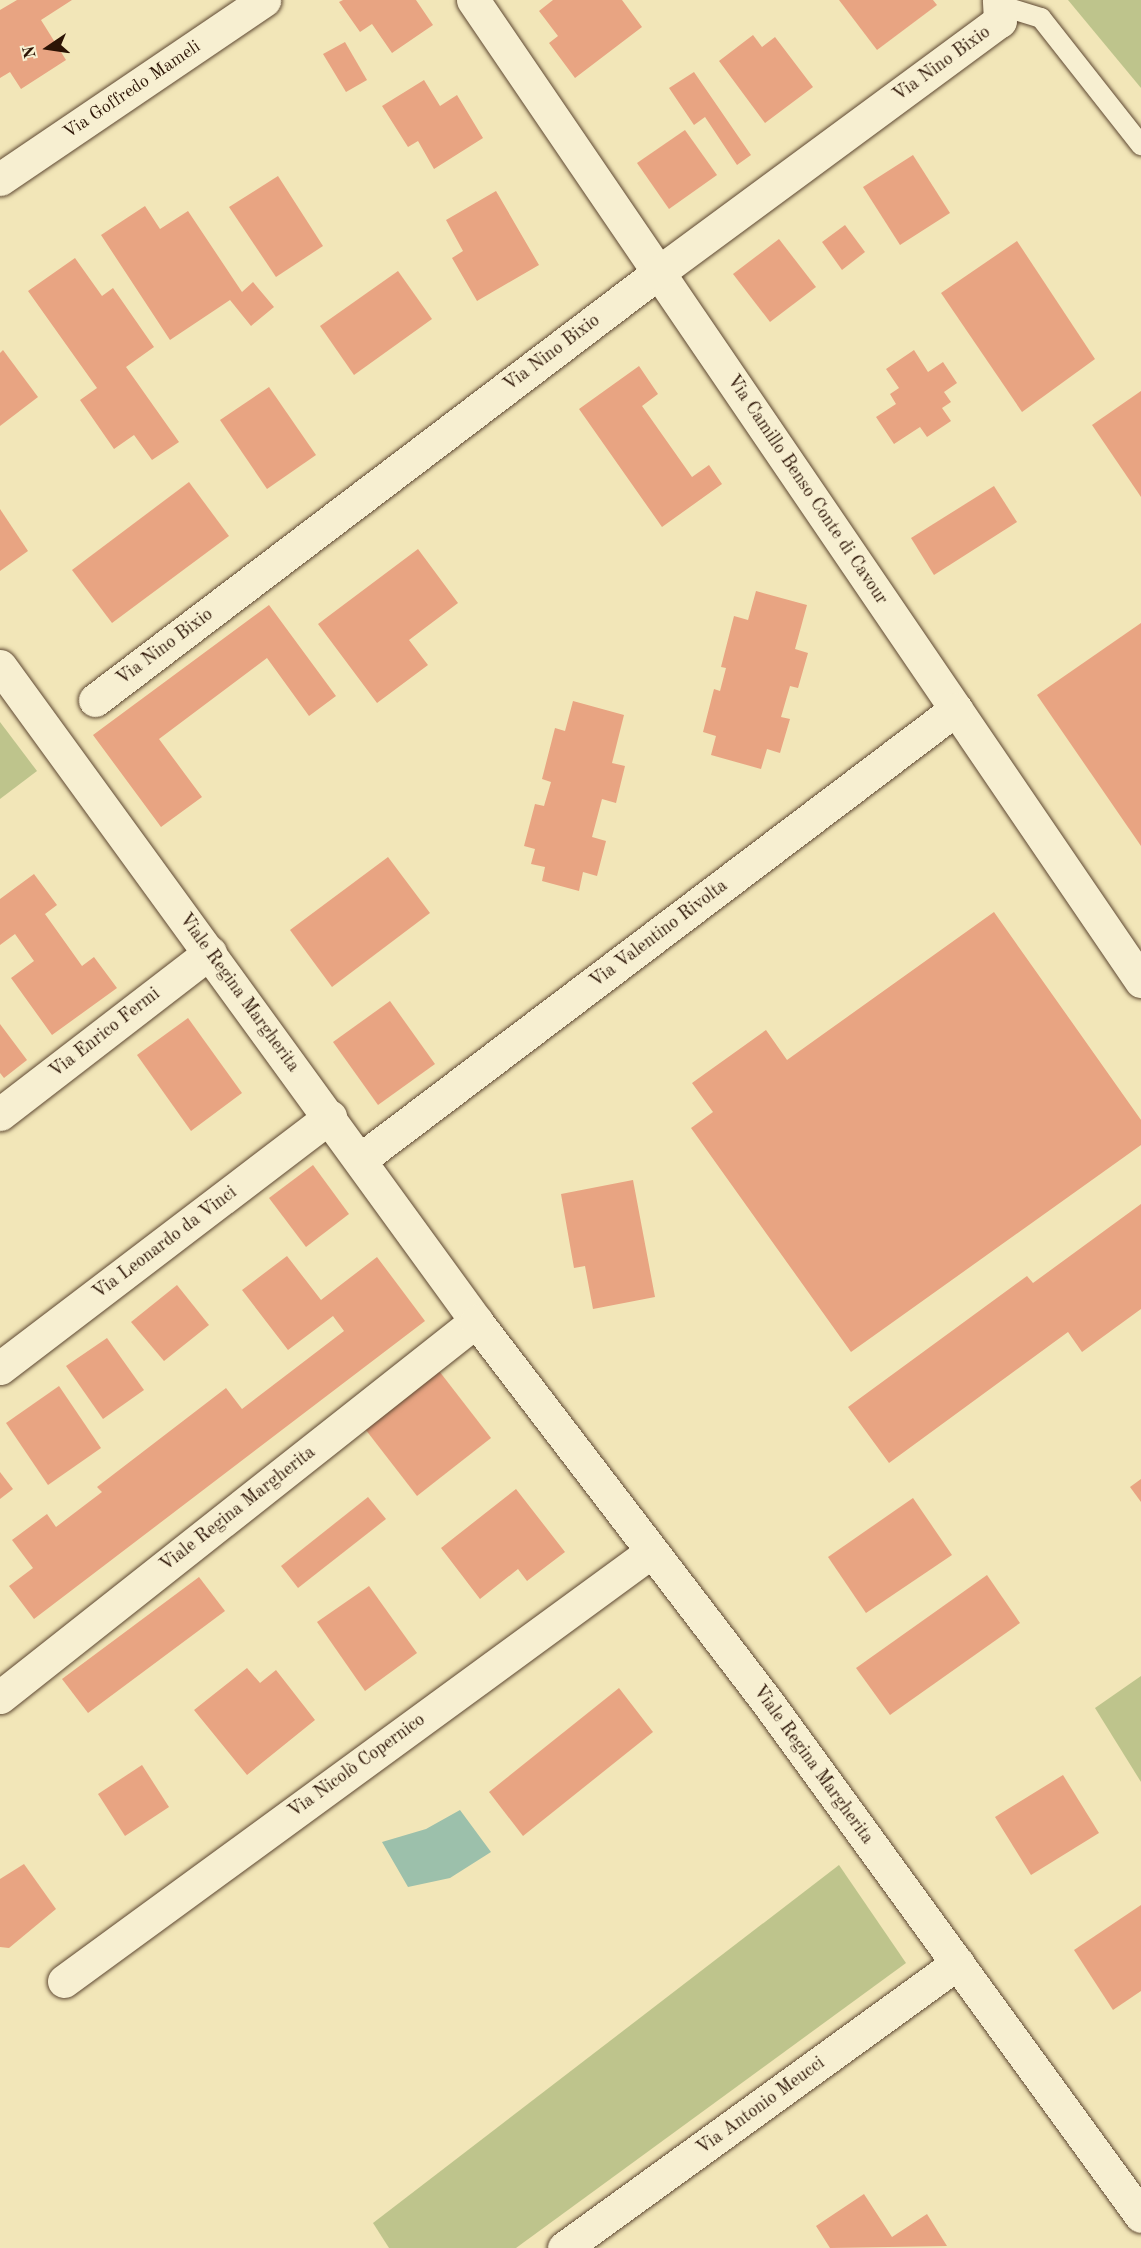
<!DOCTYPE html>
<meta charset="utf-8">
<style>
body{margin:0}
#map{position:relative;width:1141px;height:2248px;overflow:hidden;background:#f2e6b8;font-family:"Old Standard TT",serif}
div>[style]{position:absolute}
.green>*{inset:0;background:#bec48c}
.water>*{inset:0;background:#9cc0ab}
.building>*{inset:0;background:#e8a482}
.roads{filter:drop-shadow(0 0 2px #5e4832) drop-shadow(0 0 2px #5e4832)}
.lane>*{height:20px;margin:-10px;padding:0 10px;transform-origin:10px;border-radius:10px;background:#f7efd1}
.street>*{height:33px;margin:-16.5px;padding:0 16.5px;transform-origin:16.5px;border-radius:16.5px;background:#f7efd1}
.secondary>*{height:33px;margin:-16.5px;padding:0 16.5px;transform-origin:16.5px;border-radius:16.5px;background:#f7efd1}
span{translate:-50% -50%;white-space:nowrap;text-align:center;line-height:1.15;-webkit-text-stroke:6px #f7efd1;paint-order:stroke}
.street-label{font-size:18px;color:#2c1405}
.north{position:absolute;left:18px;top:18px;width:60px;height:60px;-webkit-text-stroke:4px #f7efd1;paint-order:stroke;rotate:257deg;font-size:16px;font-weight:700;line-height:24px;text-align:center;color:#2c1405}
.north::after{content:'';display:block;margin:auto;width:21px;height:27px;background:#2c1405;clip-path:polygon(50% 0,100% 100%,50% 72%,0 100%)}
</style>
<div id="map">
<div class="green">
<i style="clip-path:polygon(1068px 0,1141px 0,1141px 88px)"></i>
<i style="clip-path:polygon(0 722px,37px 771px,0 799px)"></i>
<i style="clip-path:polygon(1141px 1676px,1141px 1782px,1095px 1708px)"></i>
<i style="clip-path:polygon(839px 1865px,906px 1963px,516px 2248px,389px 2248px,373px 2223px)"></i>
</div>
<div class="water">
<i style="clip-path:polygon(460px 1810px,491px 1852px,450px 1878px,408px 1887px,382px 1842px,426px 1829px)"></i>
</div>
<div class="building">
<i style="clip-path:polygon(17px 0,72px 0,41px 20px,66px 60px,21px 89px,10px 72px,0 78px,0 10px)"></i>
<i style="clip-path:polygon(343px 0,416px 0,433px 25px,392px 53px,372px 24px,360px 32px,339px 2px)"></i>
<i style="clip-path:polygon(553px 0,622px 0,642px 27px,575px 78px,549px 43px,558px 36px,539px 11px)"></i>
<i style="clip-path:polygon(839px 0,933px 0,937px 5px,877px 50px)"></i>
<i style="clip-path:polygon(753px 35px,762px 47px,775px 37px,813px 87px,765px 123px,719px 61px)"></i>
<i style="clip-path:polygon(345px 42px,367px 80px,346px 92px,323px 54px)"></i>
<i style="clip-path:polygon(694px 72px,751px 155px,737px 165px,705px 117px,694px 125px,669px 88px)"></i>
<i style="clip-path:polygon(424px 80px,440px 106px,457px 95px,483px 138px,434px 169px,418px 141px,408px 147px,382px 106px)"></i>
<i style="clip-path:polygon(685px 130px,717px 175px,669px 209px,637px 163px)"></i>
<i style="clip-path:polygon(913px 155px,950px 213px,900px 245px,863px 187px)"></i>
<i style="clip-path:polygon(278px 176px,323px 246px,276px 277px,229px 207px)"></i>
<i style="clip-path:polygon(496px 191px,539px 265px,477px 301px,452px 258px,463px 251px,446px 220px)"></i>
<i style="clip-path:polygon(145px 206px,160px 229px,188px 211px,242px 292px,253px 282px,274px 307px,251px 326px,230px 300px,170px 340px,101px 235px)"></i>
<i style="clip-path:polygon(845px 225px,865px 252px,842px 270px,822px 242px)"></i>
<i style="clip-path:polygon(779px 239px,816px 287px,770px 322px,733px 274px)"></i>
<i style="clip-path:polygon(1017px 241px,1095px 359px,1022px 412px,941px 293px)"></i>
<i style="clip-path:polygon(75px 258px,102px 296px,113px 288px,154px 347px,126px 367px,179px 442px,152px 460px,134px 435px,114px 449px,80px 400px,97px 388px,28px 291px)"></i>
<i style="clip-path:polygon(398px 271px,432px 319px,354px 375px,320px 326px)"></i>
<i style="clip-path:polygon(3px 350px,38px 397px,0 426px,0 353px)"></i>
<i style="clip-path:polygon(914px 350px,928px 372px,943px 362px,957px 383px,944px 392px,951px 402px,942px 408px,951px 421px,927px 437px,920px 427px,894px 444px,876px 417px,896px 404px,890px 394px,899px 388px,886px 369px)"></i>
<i style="clip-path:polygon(639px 366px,658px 394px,642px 406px,692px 477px,709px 465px,722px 484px,662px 527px,579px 409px)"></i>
<i style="clip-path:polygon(269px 387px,316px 455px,267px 489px,220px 420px)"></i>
<i style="clip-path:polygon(1141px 391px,1141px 497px,1092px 425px)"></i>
<i style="clip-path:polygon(189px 482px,229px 536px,112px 623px,72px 570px)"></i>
<i style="clip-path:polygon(994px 486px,1017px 522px,934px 575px,911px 538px)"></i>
<i style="clip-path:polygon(0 509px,28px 551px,0 571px)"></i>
<i style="clip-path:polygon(418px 549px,458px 603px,409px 640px,428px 665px,377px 703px,318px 624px)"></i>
<i style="clip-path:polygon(756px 591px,807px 605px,795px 649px,808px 653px,798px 688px,790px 686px,781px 717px,790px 719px,780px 753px,767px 749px,761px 769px,711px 755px,716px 736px,703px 732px,714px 689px,720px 691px,726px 668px,721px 667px,734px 616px,748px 620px)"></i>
<i style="clip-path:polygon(269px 605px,336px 696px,309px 716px,267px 658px,159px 739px,202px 797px,161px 827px,93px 735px)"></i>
<i style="clip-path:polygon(1141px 623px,1141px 846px,1037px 695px)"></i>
<i style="clip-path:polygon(573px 701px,624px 715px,612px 763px,625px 766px,616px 803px,602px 799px,592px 837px,606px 841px,597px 876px,583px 872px,579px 891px,542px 881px,545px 867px,531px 864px,535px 849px,524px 846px,535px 804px,544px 806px,551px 782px,542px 779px,555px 728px,565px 731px)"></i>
<i style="clip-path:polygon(388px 857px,430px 913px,332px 987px,290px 930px)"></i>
<i style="clip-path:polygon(34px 874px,57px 905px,45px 914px,82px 966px,94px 957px,117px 988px,52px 1035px,11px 978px,34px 961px,15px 934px,0 945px,0 899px)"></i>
<i style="clip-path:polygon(994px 912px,1141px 1120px,1141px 1145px,851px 1352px,691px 1128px,713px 1112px,692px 1083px,766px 1030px,787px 1060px)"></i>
<i style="clip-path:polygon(390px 1001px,435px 1064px,378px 1105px,333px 1042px)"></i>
<i style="clip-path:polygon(188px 1018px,242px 1093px,191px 1131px,137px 1055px)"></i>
<i style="clip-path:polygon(0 1024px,27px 1060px,4px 1078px,0 1073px)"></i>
<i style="clip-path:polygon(313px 1165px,349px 1214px,306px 1247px,269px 1198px)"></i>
<i style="clip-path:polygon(633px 1180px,655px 1297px,593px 1309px,585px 1266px,574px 1268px,561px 1194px)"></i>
<i style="clip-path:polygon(1141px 1204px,1141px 1309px,1082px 1352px,1068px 1332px,889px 1463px,848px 1407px,1027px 1276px,1033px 1283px)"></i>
<i style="clip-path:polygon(287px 1256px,321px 1300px,377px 1257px,425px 1321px,34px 1619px,9px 1586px,33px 1568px,12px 1540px,47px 1514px,56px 1527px,102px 1492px,97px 1487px,226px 1388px,242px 1409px,344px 1331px,333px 1316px,288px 1350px,242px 1290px)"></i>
<i style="clip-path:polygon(177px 1285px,209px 1325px,164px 1361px,131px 1322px)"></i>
<i style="clip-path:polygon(107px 1338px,144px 1390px,103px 1419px,66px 1366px)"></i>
<i style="clip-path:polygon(436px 1367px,491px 1438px,417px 1496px,362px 1425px)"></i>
<i style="clip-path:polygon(59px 1386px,101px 1448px,48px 1485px,6px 1423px)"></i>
<i style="clip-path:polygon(0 1472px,13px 1489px,0 1499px)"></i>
<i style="clip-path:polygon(1141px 1479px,1141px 1502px,1130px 1487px)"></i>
<i style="clip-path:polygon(516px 1489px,565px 1552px,527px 1581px,518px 1569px,480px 1599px,441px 1548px)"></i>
<i style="clip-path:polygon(368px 1497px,386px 1519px,298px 1588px,281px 1566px)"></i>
<i style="clip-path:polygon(913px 1498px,952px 1555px,866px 1613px,828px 1557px)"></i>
<i style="clip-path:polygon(987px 1575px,1020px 1623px,890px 1715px,856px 1668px)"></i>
<i style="clip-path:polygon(199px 1577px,225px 1611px,88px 1713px,62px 1679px)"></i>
<i style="clip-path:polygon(369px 1586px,417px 1653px,365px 1691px,317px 1622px)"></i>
<i style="clip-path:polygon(247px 1668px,260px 1683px,276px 1670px,315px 1720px,247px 1775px,194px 1710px)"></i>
<i style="clip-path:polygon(619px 1688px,653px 1732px,523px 1836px,489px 1792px)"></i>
<i style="clip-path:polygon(142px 1765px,169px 1807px,125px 1836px,98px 1794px)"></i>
<i style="clip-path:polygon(1063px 1775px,1099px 1833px,1031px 1875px,995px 1817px)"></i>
<i style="clip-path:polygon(24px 1864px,56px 1909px,9px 1948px,0 1947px,0 1879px)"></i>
<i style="clip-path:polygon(1141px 1905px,1141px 1991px,1113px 2010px,1074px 1950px)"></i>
<i style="clip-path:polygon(864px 2194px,892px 2237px,927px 2214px,947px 2246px,830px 2248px,816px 2226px)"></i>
</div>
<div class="roads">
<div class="lane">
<i style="left:999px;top:5px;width:44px;rotate:17.2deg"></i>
<i style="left:1041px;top:18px;width:162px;rotate:51.8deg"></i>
</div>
<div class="street">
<i style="left:473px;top:0;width:1187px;rotate:55.75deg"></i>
<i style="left:0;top:179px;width:319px;rotate:-34.1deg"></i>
<i style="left:95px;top:700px;width:708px;rotate:-37.19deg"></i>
<i style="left:659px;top:272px;width:423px;rotate:-36.4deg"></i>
<i style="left:1000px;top:21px;width:21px;rotate:-93deg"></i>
<i style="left:0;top:1114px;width:265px;rotate:-37.6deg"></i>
<i style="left:361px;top:1159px;width:746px;rotate:-37.1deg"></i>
<i style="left:0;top:1368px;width:415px;rotate:-37.3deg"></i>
<i style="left:0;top:1697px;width:607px;rotate:-38.31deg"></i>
<i style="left:64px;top:1981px;width:727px;rotate:-36.16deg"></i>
<i style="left:564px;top:2248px;width:486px;rotate:-35.9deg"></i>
</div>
<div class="secondary">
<i style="left:0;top:666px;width:810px;rotate:53.99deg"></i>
<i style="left:476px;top:1321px;width:481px;rotate:52.6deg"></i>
<i style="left:768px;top:1703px;width:634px;rotate:53.98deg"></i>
</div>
</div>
<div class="street-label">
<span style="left:942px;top:64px;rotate:-36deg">Via Nino Bixio</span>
<span style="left:132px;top:90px;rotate:-34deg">Via Goffredo Mameli</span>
<span style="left:552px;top:353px;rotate:-37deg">Via Nino Bixio</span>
<span style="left:807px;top:490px;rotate:56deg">Via Camillo Benso Conte di Cavour</span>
<span style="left:165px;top:647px;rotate:-37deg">Via Nino Bixio</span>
<span style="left:659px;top:934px;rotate:-37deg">Via Valentino Rivolta</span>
<span style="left:239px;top:993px;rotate:54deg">Viale Regina Margherita</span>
<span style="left:105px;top:1033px;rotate:-38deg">Via Enrico Fermi</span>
<span style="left:165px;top:1243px;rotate:-37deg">Via Leonardo da Vinci</span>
<span style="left:238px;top:1509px;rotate:-38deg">Viale Regina Margherita</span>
<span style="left:813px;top:1765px;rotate:54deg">Viale Regina Margherita</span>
<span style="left:357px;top:1766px;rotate:-36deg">Via Nicolò Copernico</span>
<span style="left:761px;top:2106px;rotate:-36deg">Via Antonio Meucci</span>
</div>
<div class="north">N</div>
</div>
